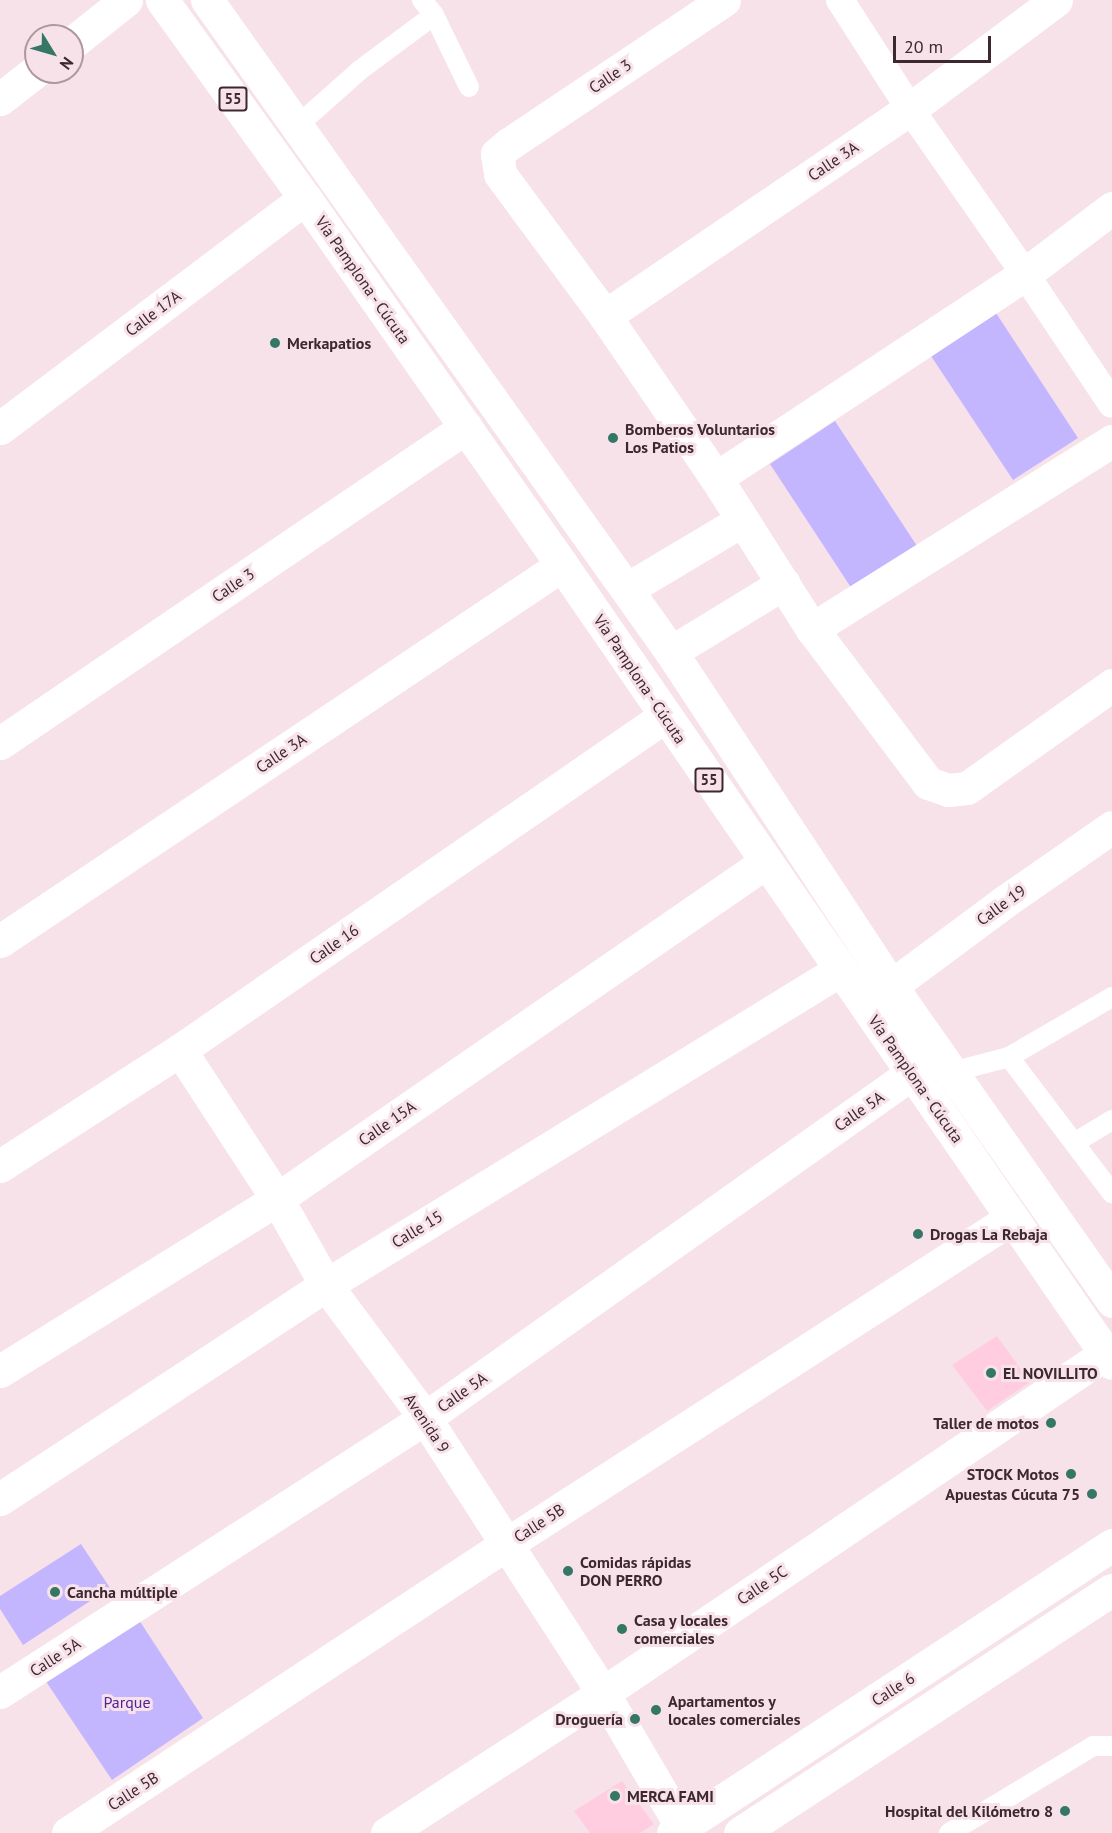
<!DOCTYPE html>
<meta charset="utf-8">
<style>
body{margin:0}
#map{position:relative;width:1112px;height:1833px;overflow:hidden;background:#f8e2ea;font-family:"PT Sans",sans-serif}
div>[style]{position:absolute}
.built>*{inset:0;background:#ffcce0}
.green>*{inset:0;background:#c3b5fe}
.service>*{height:20px;margin:-10px;padding:0 10px;transform-origin:10px;border-radius:10px;background:#fff}
.pedestrian>*{height:28px;margin:-14px;padding:0 14px;transform-origin:14px;border-radius:14px;background:#fff}
.minor>*{height:33px;margin:-16.5px;padding:0 16.5px;transform-origin:16.5px;border-radius:16.5px;background:#fff}
.trunk>*{height:33px;margin:-16.5px;padding:0 16.5px;transform-origin:16.5px;border-radius:16.5px;background:#fff}
.dots>*{width:16px;height:16px;translate:-50% -50%;box-sizing:border-box;border:3px solid #f8e2ea;border-radius:50%}
span{translate:-50% -50%;white-space:nowrap;text-align:center;line-height:1.15;-webkit-text-stroke:6px #f8e2ea;paint-order:stroke}
.shield-label span{padding:2px 4px;background:#f8e2ea;border:2px solid;border-radius:4px;-webkit-text-stroke-width:0}
.shield-label{font-size:15px;color:#3d2830;font-weight:700}
.street-label{font-size:16px;color:#3d2830}
.poi-label{font-size:16px;color:#3d2830;font-weight:700}
.left{translate:0 -50%;text-align:left}
.right{translate:-100% -50%;text-align:right}
.park-label{font-size:16px;color:#4e2299}
.north{position:absolute;left:24px;top:24px;width:60px;height:60px;box-sizing:border-box;background:#f8e2ea;border:2px solid #ad98a0;border-radius:50%;rotate:127deg;font-size:16px;font-weight:700;line-height:24px;text-align:center;color:#3d2830}
.north::after{content:'';display:block;margin:auto;width:21px;height:27px;background:#367665;clip-path:polygon(50% 0,100% 100%,50% 72%,0 100%)}
.scale{position:absolute;left:893px;top:36px;width:98px;height:27px;box-sizing:border-box;border:3px solid #3d2830;border-top:0;padding-left:8px;font-size:18px;line-height:21px;white-space:nowrap;color:#3d2830;-webkit-text-stroke:4px #f8e2ea;paint-order:stroke}
</style>
<div id="map">
<div class="built">
<i style="clip-path:polygon(997px 1336px,1030px 1382px,987px 1411px,952px 1365px)"></i>
<i style="clip-path:polygon(622px 1781px,654px 1824px,640px 1833px,590px 1833px,574px 1811px)"></i>
</div>
<div class="green">
<i style="clip-path:polygon(996px 313px,1078px 438px,1013px 480px,931px 356px)"></i>
<i style="clip-path:polygon(835px 421px,917px 546px,852px 589px,770px 464px)"></i>
<i style="clip-path:polygon(81px 1544px,110px 1588px,23px 1645px,0 1609px,0 1596px)"></i>
<i style="clip-path:polygon(139px 1620px,203px 1718px,112px 1780px,45px 1680px)"></i>
</div>
<div class="service">
<i style="left:422px;top:0;width:19px;rotate:51deg"></i>
<i style="left:434px;top:15px;width:80px;rotate:64.1deg"></i>
<i style="left:297px;top:126px;width:84px;rotate:-41.6deg"></i>
<i style="left:360px;top:70px;width:92px;rotate:-36.6deg"></i>
<i style="left:1009px;top:1057px;width:171px;rotate:52.9deg"></i>
<i style="left:952px;top:1072px;width:59px;rotate:-14.7deg"></i>
<i style="left:1009px;top:1057px;width:119px;rotate:-30.2deg"></i>
<i style="left:1074px;top:1143px;width:44px;rotate:-31.2deg"></i>
<i style="left:949px;top:1833px;width:168px;rotate:-31.1deg"></i>
<i style="left:1093px;top:1746px;width:19px"></i>
</div>
<div class="pedestrian">
<i style="left:840px;top:0;width:130px;rotate:57.3deg"></i>
<i style="left:910px;top:109px;width:201px;rotate:55.1deg"></i>
<i style="left:1025px;top:274px;width:156px;rotate:56.2deg"></i>
</div>
<div class="minor">
<i style="left:724px;top:0;width:257px;rotate:146.2deg"></i>
<i style="left:510px;top:143px;width:17px;rotate:140deg"></i>
<i style="left:497px;top:154px;width:20px;rotate:81deg"></i>
<i style="left:500px;top:174px;width:177px;rotate:53.5deg"></i>
<i style="left:605px;top:316px;width:196px;rotate:55.6deg"></i>
<i style="left:716px;top:478px;width:179px;rotate:57.6deg"></i>
<i style="left:812px;top:629px;width:193px;rotate:53deg"></i>
<i style="left:928px;top:783px;width:21px;rotate:19deg"></i>
<i style="left:948px;top:790px;width:19px;rotate:-6deg"></i>
<i style="left:967px;top:788px;width:178px;rotate:-35.4deg"></i>
<i style="left:72px;top:43px;width:69px;rotate:-38.5deg"></i>
<i style="left:0;top:99px;width:46px;rotate:-37.9deg"></i>
<i style="left:605px;top:316px;width:369px;rotate:-34.2deg"></i>
<i style="left:910px;top:109px;width:182px;rotate:-36.7deg"></i>
<i style="left:0;top:428px;width:382px;rotate:-37deg"></i>
<i style="left:716px;top:478px;width:370px;rotate:-33.4deg"></i>
<i style="left:1025px;top:274px;width:109px;rotate:-37.2deg"></i>
<i style="left:627px;top:589px;width:133px;rotate:-30.8deg"></i>
<i style="left:812px;top:629px;width:354px;rotate:-32.1deg"></i>
<i style="left:671px;top:652px;width:132px;rotate:-31.4deg"></i>
<i style="left:0;top:743px;width:563px;rotate:-34.14deg"></i>
<i style="left:0;top:941px;width:676px;rotate:-33.78deg"></i>
<i style="left:891px;top:986px;width:141px;rotate:-36.6deg"></i>
<i style="left:1004px;top:902px;width:131px;rotate:-34.8deg"></i>
<i style="left:180px;top:1050px;width:178px;rotate:56.9deg"></i>
<i style="left:277px;top:1199px;width:99px;rotate:60.3deg"></i>
<i style="left:326px;top:1285px;width:166px;rotate:53.3deg"></i>
<i style="left:425px;top:1418px;width:328px;rotate:57.1deg"></i>
<i style="left:603px;top:1693px;width:162px;rotate:59.6deg"></i>
<i style="left:0;top:1166px;width:214px;rotate:-32.8deg"></i>
<i style="left:180px;top:1050px;width:589px;rotate:-34.55deg"></i>
<i style="left:0;top:1371px;width:326px;rotate:-31.8deg"></i>
<i style="left:277px;top:1199px;width:594px;rotate:-34.57deg"></i>
<i style="left:0;top:1499px;width:390px;rotate:-33.3deg"></i>
<i style="left:326px;top:1285px;width:603px;rotate:-31.5deg"></i>
<i style="left:0;top:1692px;width:506px;rotate:-32.81deg"></i>
<i style="left:425px;top:1418px;width:597px;rotate:-35.31deg"></i>
<i style="left:68px;top:1833px;width:523px;rotate:-33.39deg"></i>
<i style="left:505px;top:1545px;width:603px;rotate:-32.82deg"></i>
<i style="left:387px;top:1833px;width:257px;rotate:-32.9deg"></i>
<i style="left:603px;top:1693px;width:606px;rotate:-34.03deg"></i>
<i style="left:673px;top:1833px;width:525px;rotate:-33.27deg"></i>
<i style="left:740px;top:1833px;width:444px;rotate:-33.2deg"></i>
</div>
<div class="trunk">
<i style="left:162px;top:0;width:244px;rotate:54.2deg"></i>
<i style="left:305px;top:198px;width:448px;rotate:55deg"></i>
<i style="left:562px;top:565px;width:969px;rotate:55.42deg"></i>
<i style="left:207px;top:0;width:800px;rotate:54.56deg"></i>
<i style="left:671px;top:652px;width:400px;rotate:56.6deg"></i>
<i style="left:891px;top:986px;width:385px;rotate:54.9deg"></i>
</div>
<div class="dots">
<i style="left:275px;top:343px;background:#367665"></i>
<i style="left:613px;top:438px;background:#367665"></i>
<i style="left:918px;top:1234px;background:#367665"></i>
<i style="left:991px;top:1373px;background:#367665"></i>
<i style="left:1051px;top:1423px;background:#367665"></i>
<i style="left:1071px;top:1474px;background:#367665"></i>
<i style="left:1092px;top:1494px;background:#367665"></i>
<i style="left:568px;top:1571px;background:#367665"></i>
<i style="left:55px;top:1592px;background:#367665"></i>
<i style="left:622px;top:1629px;background:#367665"></i>
<i style="left:656px;top:1710px;background:#367665"></i>
<i style="left:635px;top:1719px;background:#367665"></i>
<i style="left:615px;top:1796px;background:#367665"></i>
<i style="left:1065px;top:1811px;background:#367665"></i>
</div>
<div class="shield-label">
<span style="left:233px;top:99px">55</span>
<span style="left:709px;top:780px">55</span>
</div>
<div class="street-label">
<span style="left:610px;top:76px;rotate:-34deg">Calle 3</span>
<span style="left:833px;top:161px;rotate:-34deg">Calle 3A</span>
<span style="left:363px;top:280px;rotate:55deg">Vía Pamplona - Cúcuta</span>
<span style="left:153px;top:313px;rotate:-37deg">Calle 17A</span>
<span style="left:233px;top:585px;rotate:-34deg">Calle 3</span>
<span style="left:640px;top:679px;rotate:56deg">Vía Pamplona - Cúcuta</span>
<span style="left:281px;top:753px;rotate:-34deg">Calle 3A</span>
<span style="left:1001px;top:905px;rotate:-36deg">Calle 19</span>
<span style="left:334px;top:944px;rotate:-35deg">Calle 16</span>
<span style="left:916px;top:1079px;rotate:55deg">Vía Pamplona - Cúcuta</span>
<span style="left:859px;top:1111px;rotate:-35deg">Calle 5A</span>
<span style="left:387px;top:1123px;rotate:-35deg">Calle 15A</span>
<span style="left:417px;top:1229px;rotate:-31deg">Calle 15</span>
<span style="left:462px;top:1392px;rotate:-35deg">Calle 5A</span>
<span style="left:427px;top:1423px;rotate:56deg">Avenida 9</span>
<span style="left:539px;top:1523px;rotate:-33deg">Calle 5B</span>
<span style="left:762px;top:1585px;rotate:-34deg">Calle 5C</span>
<span style="left:55px;top:1657px;rotate:-33deg">Calle 5A</span>
<span style="left:893px;top:1689px;rotate:-33deg">Calle 6</span>
<span style="left:133px;top:1791px;rotate:-33deg">Calle 5B</span>
</div>
<div class="poi-label">
<span class="left" style="left:287px;top:343px">Merkapatios</span>
<span class="left" style="left:625px;top:438px">Bomberos Voluntarios<br>Los Patios</span>
<span class="left" style="left:930px;top:1234px">Drogas La Rebaja</span>
<span class="left" style="left:1003px;top:1373px">EL NOVILLITO</span>
<span class="right" style="left:1039px;top:1423px">Taller de motos</span>
<span class="right" style="left:1059px;top:1474px">STOCK Motos</span>
<span class="right" style="left:1080px;top:1494px">Apuestas Cúcuta 75</span>
<span class="left" style="left:580px;top:1571px">Comidas rápidas<br>DON PERRO</span>
<span class="left" style="left:67px;top:1592px">Cancha múltiple</span>
<span class="left" style="left:634px;top:1629px">Casa y locales<br>comerciales</span>
<span class="left" style="left:668px;top:1710px">Apartamentos y<br>locales comerciales</span>
<span class="right" style="left:623px;top:1719px">Droguería</span>
<span class="left" style="left:627px;top:1796px">MERCA FAMI</span>
<span class="right" style="left:1053px;top:1811px">Hospital del Kilómetro 8</span>
</div>
<div class="park-label">
<span style="left:127px;top:1702px">Parque</span>
</div>
<div class="north">N</div>
<div class="scale">20 m</div>
</div>
